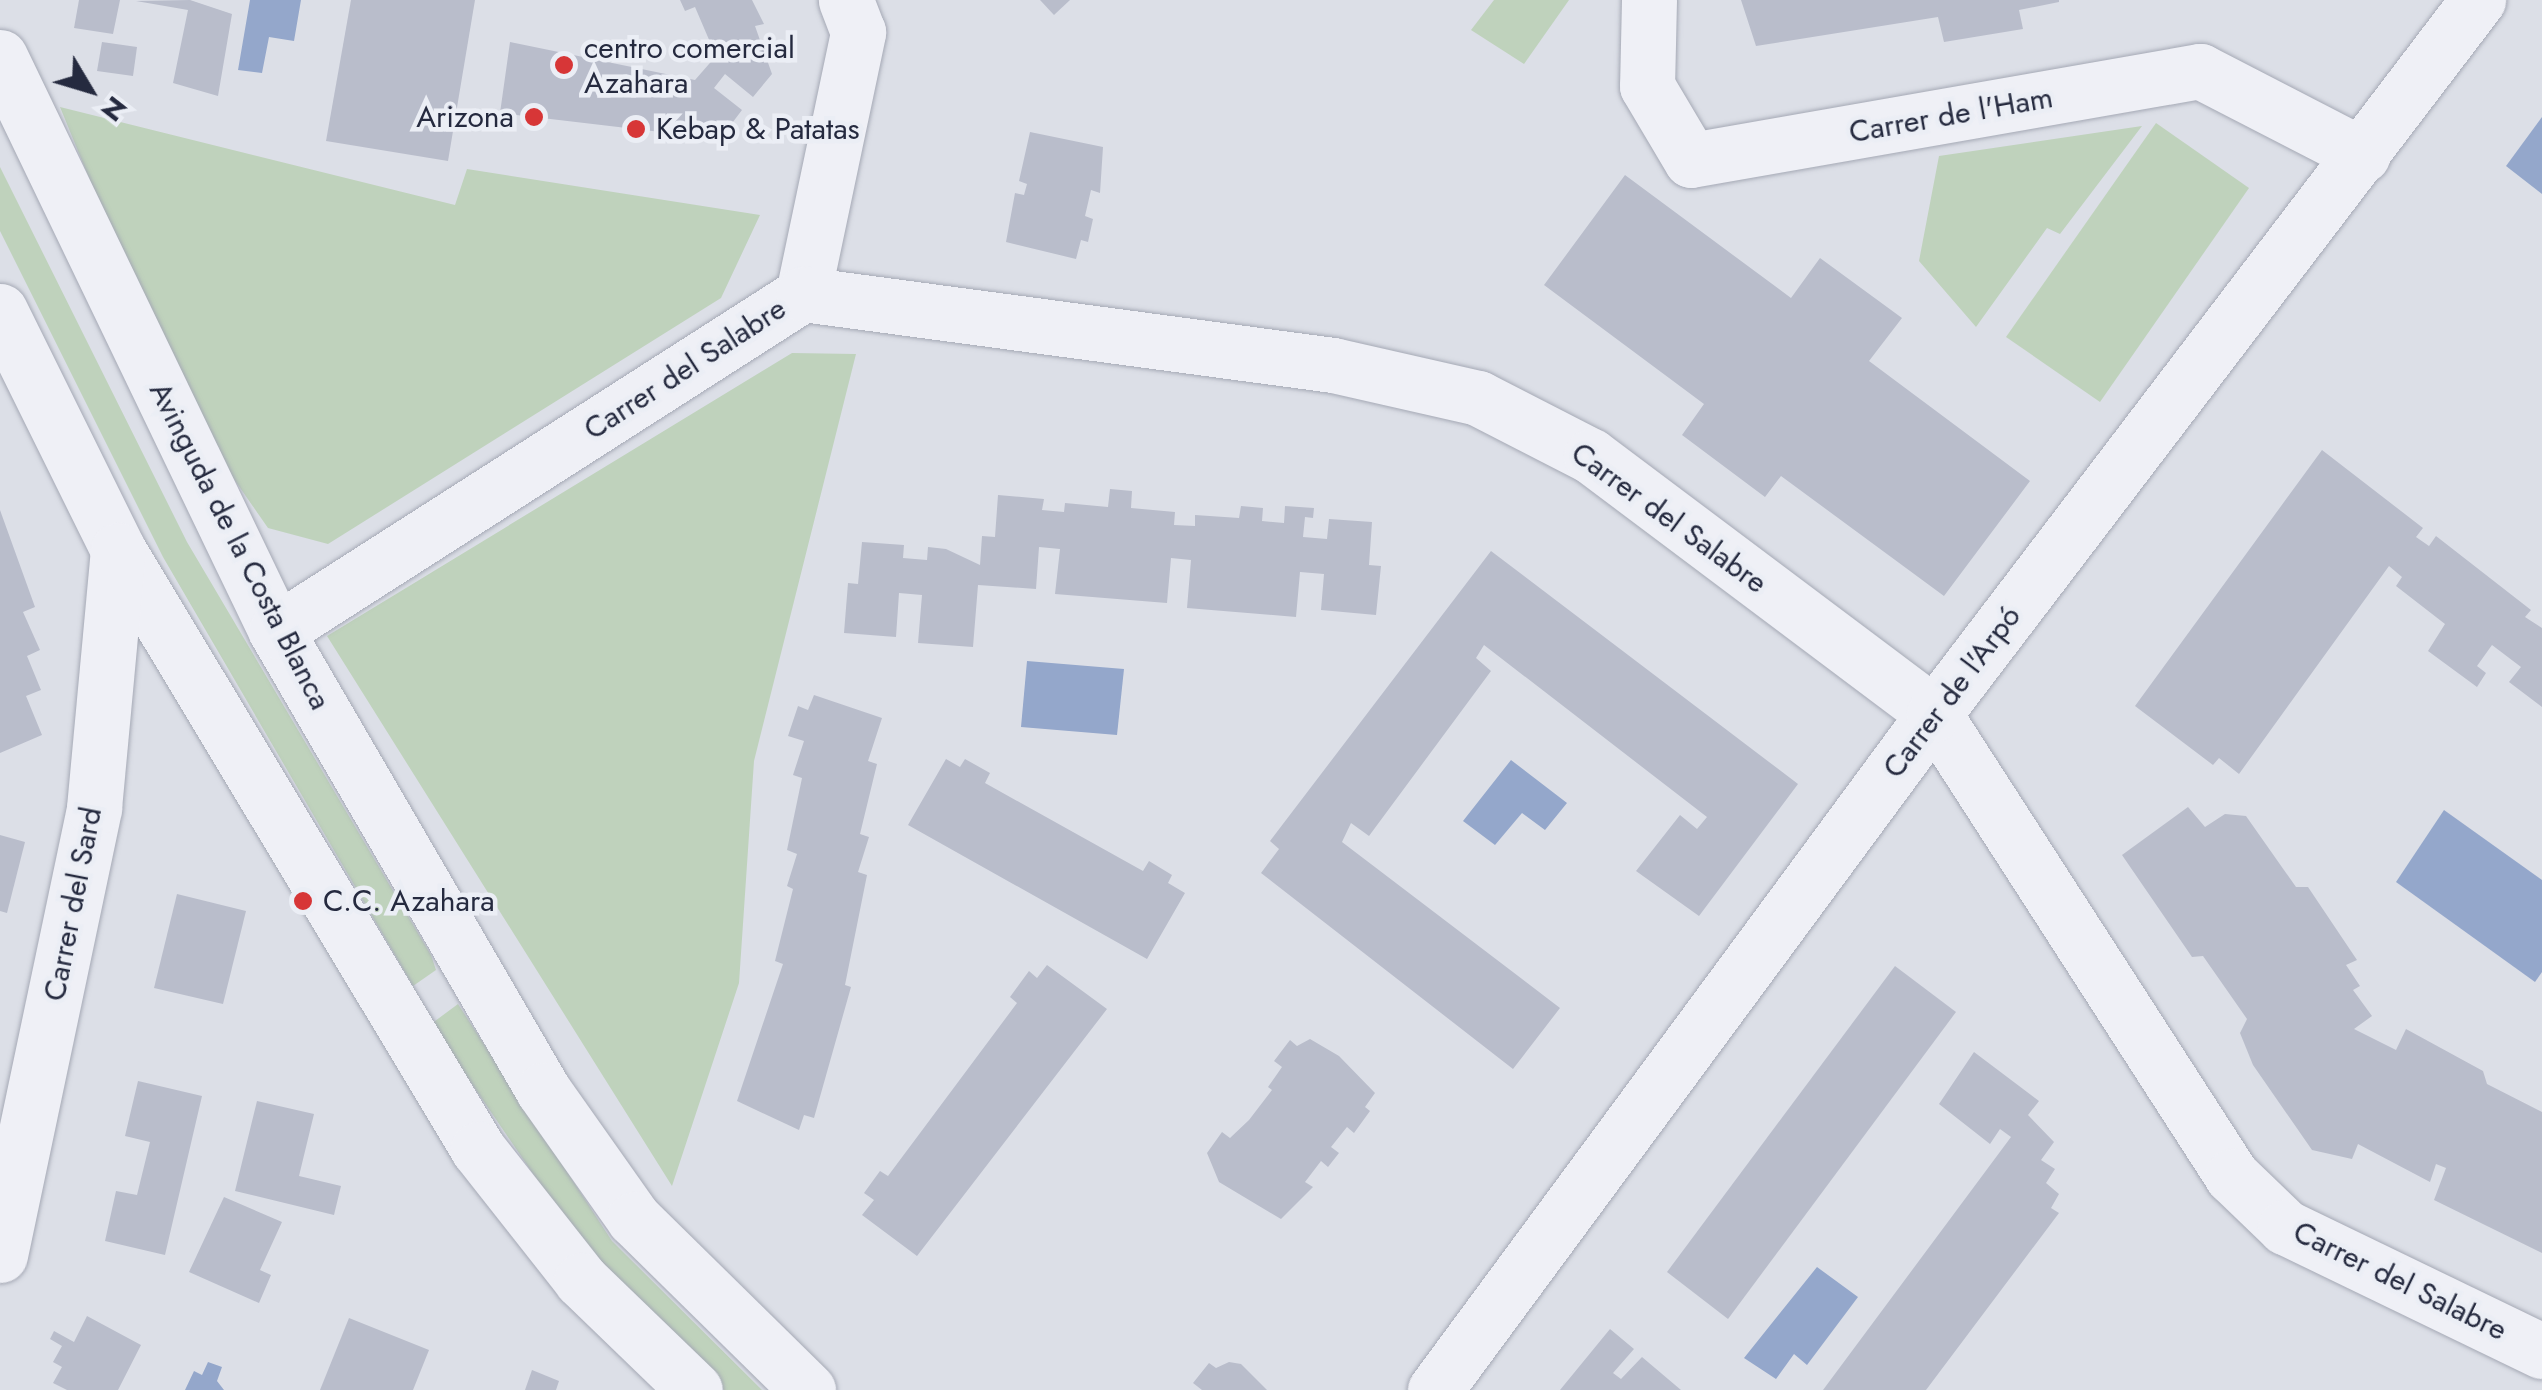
<!DOCTYPE html>
<meta charset="utf-8">
<style>
body{margin:0}
#map{position:relative;width:2542px;height:1390px;overflow:hidden;background:#dcdfe7;font-family:Jost,sans-serif}
div>[style]{position:absolute}
.green>*{inset:0;background:#bfd2bc}
.water>*{inset:0;background:#94a7cb}
.building>*{inset:0;background:#b9bdcb}
.roads{filter:drop-shadow(0 0 2px #a5a9b5) drop-shadow(0 0 2px #a5a9b5)}
.minor>*{height:55px;margin:-27.5px;padding:0 27.5px;transform-origin:27.5px;border-radius:27.5px;background:#eff0f6}
.dots>*{width:28px;height:28px;translate:-50% -50%;box-sizing:border-box;border:5px solid #ebeef5;border-radius:50%}
span{translate:-50% -50%;white-space:nowrap;text-align:center;line-height:1.15;-webkit-text-stroke:9px #ebeef5;paint-order:stroke}
.poi-label{font-size:30px;color:#252a3f}
.left{translate:0 -50%;text-align:left}
.right{translate:-100% -50%;text-align:right}
.street-label{font-size:30px;color:#252a3f}
.north{position:absolute;left:40px;top:40px;width:100px;height:100px;-webkit-text-stroke:8px #ebeef5;paint-order:stroke;rotate:128deg;font-size:28px;font-weight:700;line-height:40px;text-align:center;color:#252a3f}
.north::after{content:'';display:block;margin:auto;width:35px;height:45px;background:#252a3f;clip-path:polygon(50% 0,100% 100%,50% 72%,0 100%)}
</style>
<div id="map">
<div class="green">
<i style="clip-path:polygon(1494px 0,1569px 0,1524px 64px,1471px 30px)"></i>
<i style="clip-path:polygon(60px 107px,455px 205px,467px 169px,760px 215px,721px 298px,328px 544px,268px 528px,181px 403px)"></i>
<i style="clip-path:polygon(2156px 123px,2249px 188px,2100px 402px,2006px 337px)"></i>
<i style="clip-path:polygon(2142px 126px,2060px 234px,2047px 228px,1976px 327px,1919px 261px,1939px 156px)"></i>
<i style="clip-path:polygon(0 167px,187px 542px,431px 955px,436px 970px,413px 986px,163px 557px,0 231px)"></i>
<i style="clip-path:polygon(792px 353px,856px 354px,754px 761px,739px 983px,672px 1186px,327px 636px)"></i>
<i style="clip-path:polygon(458px 1004px,612px 1241px,762px 1390px,724px 1390px,589px 1256px,431px 1024px)"></i>
</div>
<div class="water">
<i style="clip-path:polygon(250px 0,301px 0,294px 41px,269px 37px,262px 73px,238px 70px)"></i>
<i style="clip-path:polygon(2542px 117px,2542px 194px,2506px 166px)"></i>
<i style="clip-path:polygon(1027px 661px,1124px 669px,1117px 735px,1021px 727px)"></i>
<i style="clip-path:polygon(1511px 760px,1567px 803px,1545px 830px,1522px 813px,1495px 845px,1463px 821px)"></i>
<i style="clip-path:polygon(2444px 810px,2542px 880px,2542px 972px,2535px 982px,2396px 882px)"></i>
<i style="clip-path:polygon(1817px 1267px,1858px 1297px,1807px 1365px,1794px 1354px,1776px 1379px,1744px 1358px)"></i>
<i style="clip-path:polygon(208px 1362px,222px 1367px,217px 1381px,224px 1390px,185px 1390px,194px 1371px,202px 1375px)"></i>
</div>
<div class="building">
<i style="clip-path:polygon(79px 0,120px 0,113px 34px,74px 28px)"></i>
<i style="clip-path:polygon(190px 0,232px 14px,218px 96px,173px 83px,188px 10px,136px 1px)"></i>
<i style="clip-path:polygon(351px 0,475px 0,448px 161px,326px 141px)"></i>
<i style="clip-path:polygon(680px 0,752px 0,764px 24px,755px 26px,772px 74px,753px 97px,725px 74px,714px 88px,742px 110px,720px 139px,500px 113px,510px 42px,695px 80px,716px 56px,695px 7px,685px 11px)"></i>
<i style="clip-path:polygon(1040px 0,1070px 0,1054px 15px)"></i>
<i style="clip-path:polygon(1741px 0,2059px 0,2059px 2px,2019px 10px,2023px 29px,1944px 42px,1938px 17px,1756px 46px)"></i>
<i style="clip-path:polygon(102px 42px,137px 47px,133px 76px,97px 71px)"></i>
<i style="clip-path:polygon(1030px 132px,1103px 147px,1100px 193px,1091px 190px,1085px 216px,1093px 219px,1088px 242px,1081px 240px,1076px 259px,1006px 242px,1015px 193px,1024px 195px,1027px 184px,1019px 181px)"></i>
<i style="clip-path:polygon(1625px 175px,1791px 298px,1820px 258px,1902px 318px,1869px 361px,2030px 481px,1944px 596px,1781px 476px,1765px 497px,1682px 435px,1704px 404px,1544px 285px)"></i>
<i style="clip-path:polygon(2322px 450px,2423px 528px,2416px 537px,2429px 546px,2436px 536px,2531px 610px,2525px 617px,2542px 628px,2542px 707px,2509px 682px,2521px 667px,2492px 645px,2477px 666px,2486px 673px,2477px 687px,2428px 651px,2445px 624px,2396px 586px,2402px 577px,2389px 566px,2239px 774px,2219px 758px,2213px 765px,2135px 706px)"></i>
<i style="clip-path:polygon(1110px 489px,1132px 491px,1131px 508px,1175px 512px,1174px 525px,1195px 526px,1195px 515px,1239px 518px,1241px 506px,1263px 508px,1262px 521px,1284px 523px,1285px 506px,1314px 508px,1313px 518px,1305px 517px,1303px 537px,1327px 539px,1329px 519px,1372px 522px,1369px 565px,1381px 566px,1376px 615px,1321px 610px,1324px 574px,1300px 572px,1296px 617px,1187px 608px,1191px 560px,1171px 558px,1167px 603px,1055px 594px,1060px 549px,1039px 547px,1036px 589px,978px 585px,973px 647px,918px 643px,922px 595px,899px 593px,896px 637px,844px 633px,848px 583px,858px 584px,862px 542px,904px 545px,903px 558px,927px 560px,928px 547px,946px 549px,980px 565px,982px 536px,995px 537px,998px 495px,1044px 499px,1042px 510px,1064px 512px,1065px 503px,1108px 507px)"></i>
<i style="clip-path:polygon(0 510px,35px 607px,23px 612px,40px 650px,27px 656px,41px 690px,26px 696px,42px 735px,0 753px)"></i>
<i style="clip-path:polygon(1491px 551px,1798px 784px,1699px 916px,1636px 871px,1680px 815px,1697px 829px,1707px 817px,1484px 645px,1476px 658px,1491px 671px,1369px 836px,1351px 823px,1342px 842px,1560px 1008px,1513px 1069px,1261px 873px,1279px 849px,1270px 841px)"></i>
<i style="clip-path:polygon(814px 695px,882px 718px,868px 761px,877px 764px,860px 834px,869px 837px,858px 872px,867px 875px,845px 985px,851px 987px,814px 1118px,804px 1115px,799px 1130px,737px 1101px,783px 964px,775px 961px,793px 889px,787px 886px,797px 854px,787px 850px,802px 778px,793px 775px,804px 741px,788px 736px,798px 706px,808px 710px)"></i>
<i style="clip-path:polygon(946px 759px,960px 767px,965px 759px,990px 773px,985px 783px,1143px 871px,1149px 861px,1172px 875px,1168px 883px,1185px 893px,1147px 959px,908px 825px)"></i>
<i style="clip-path:polygon(2188px 807px,2205px 827px,2225px 814px,2246px 816px,2296px 887px,2308px 887px,2357px 960px,2346px 965px,2360px 986px,2353px 990px,2372px 1016px,2354px 1029px,2396px 1050px,2406px 1029px,2483px 1071px,2487px 1084px,2542px 1112px,2542px 1253px,2434px 1200px,2446px 1168px,2436px 1164px,2430px 1182px,2358px 1144px,2352px 1159px,2312px 1150px,2253px 1065px,2240px 1033px,2247px 1019px,2203px 956px,2192px 957px,2122px 855px)"></i>
<i style="clip-path:polygon(0 835px,25px 842px,7px 913px,0 911px)"></i>
<i style="clip-path:polygon(177px 894px,246px 911px,223px 1004px,154px 988px)"></i>
<i style="clip-path:polygon(1047px 965px,1107px 1009px,917px 1256px,862px 1215px,874px 1200px,864px 1193px,880px 1171px,888px 1176px,1017px 1003px,1010px 997px,1029px 971px,1037px 978px)"></i>
<i style="clip-path:polygon(1895px 966px,1956px 1012px,1728px 1319px,1667px 1272px)"></i>
<i style="clip-path:polygon(1310px 1039px,1339px 1056px,1375px 1093px,1365px 1107px,1370px 1111px,1354px 1133px,1347px 1127px,1331px 1147px,1339px 1153px,1328px 1167px,1321px 1161px,1305px 1182px,1313px 1187px,1281px 1219px,1219px 1182px,1207px 1153px,1222px 1132px,1230px 1138px,1249px 1120px,1272px 1090px,1268px 1087px,1282px 1067px,1274px 1061px,1290px 1040px,1297px 1046px)"></i>
<i style="clip-path:polygon(1974px 1052px,2039px 1101px,2028px 1115px,2054px 1142px,2041px 1160px,2055px 1169px,2046px 1183px,2059px 1194px,2051px 1208px,2059px 1213px,1926px 1390px,1823px 1390px,2011px 1137px,2000px 1129px,1990px 1144px,1939px 1104px)"></i>
<i style="clip-path:polygon(138px 1081px,202px 1096px,165px 1255px,105px 1241px,116px 1191px,137px 1195px,150px 1142px,125px 1136px)"></i>
<i style="clip-path:polygon(257px 1101px,314px 1114px,299px 1176px,341px 1186px,334px 1215px,235px 1191px)"></i>
<i style="clip-path:polygon(224px 1197px,282px 1222px,260px 1270px,271px 1275px,259px 1303px,189px 1272px)"></i>
<i style="clip-path:polygon(87px 1316px,141px 1345px,118px 1390px,67px 1390px,53px 1383px,62px 1367px,53px 1362px,62px 1346px,50px 1339px,54px 1331px,74px 1342px)"></i>
<i style="clip-path:polygon(349px 1318px,429px 1350px,413px 1390px,320px 1390px)"></i>
<i style="clip-path:polygon(1610px 1329px,1634px 1349px,1613px 1373px,1621px 1379px,1642px 1357px,1681px 1390px,1560px 1390px)"></i>
<i style="clip-path:polygon(1229px 1362px,1241px 1364px,1267px 1390px,1202px 1390px,1193px 1383px,1209px 1363px,1216px 1368px)"></i>
<i style="clip-path:polygon(532px 1370px,559px 1381px,556px 1390px,525px 1390px)"></i>
</div>
<div class="roads">
<div class="minor">
<i style="left:1649px;top:0;width:86px;rotate:91.3deg"></i>
<i style="left:1647px;top:86px;width:86px;rotate:59.3deg"></i>
<i style="left:1691px;top:160px;width:517px;rotate:-9.92deg"></i>
<i style="left:2200px;top:71px;width:183px;rotate:27.3deg"></i>
<i style="left:0;top:57px;width:637px;rotate:64.32deg"></i>
<i style="left:276px;top:631px;width:531px;rotate:59.81deg"></i>
<i style="left:543px;top:1090px;width:158px;rotate:54.8deg"></i>
<i style="left:634px;top:1219px;width:244px;rotate:44.5deg"></i>
<i style="left:803px;top:294px;width:268px;rotate:-78.1deg"></i>
<i style="left:858px;top:32px;width:34px;rotate:-111deg"></i>
<i style="left:0;top:311px;width:267px;rotate:63.7deg"></i>
<i style="left:118px;top:550px;width:699px;rotate:58.99deg"></i>
<i style="left:478px;top:1149px;width:167px;rotate:51.8deg"></i>
<i style="left:581px;top:1280px;width:158px;rotate:44deg"></i>
<i style="left:276px;top:631px;width:626px;rotate:-32.6deg"></i>
<i style="left:803px;top:294px;width:535px;rotate:7.63deg"></i>
<i style="left:1333px;top:365px;width:149px;rotate:12.8deg"></i>
<i style="left:1478px;top:398px;width:127px;rotate:27.2deg"></i>
<i style="left:1591px;top:456px;width:429px;rotate:36.9deg"></i>
<i style="left:1934px;top:714px;width:550px;rotate:57.18deg"></i>
<i style="left:2232px;top:1176px;width:74px;rotate:43.9deg"></i>
<i style="left:2285px;top:1227px;width:285px;rotate:25.8deg"></i>
<i style="left:0;top:1255px;width:457px;rotate:-78.1deg"></i>
<i style="left:94px;top:808px;width:259px;rotate:-84.7deg"></i>
<i style="left:1435px;top:1390px;width:840px;rotate:-53.57deg"></i>
<i style="left:1934px;top:714px;width:898px;rotate:-52.7deg"></i>
</div>
</div>
<div class="dots">
<i style="left:564px;top:65px;background:#d73637"></i>
<i style="left:534px;top:117px;background:#d73637"></i>
<i style="left:636px;top:129px;background:#d73637"></i>
<i style="left:303px;top:901px;background:#d73637"></i>
</div>
<div class="poi-label">
<span class="left" style="left:584px;top:65px">centro comercial<br>Azahara</span>
<span class="right" style="left:514px;top:117px">Arizona</span>
<span class="left" style="left:656px;top:129px">Kebap &amp; Patatas</span>
<span class="left" style="left:323px;top:901px">C.C. Azahara</span>
</div>
<div class="street-label">
<span style="left:1951px;top:115px;rotate:-10deg">Carrer de l'Ham</span>
<span style="left:685px;top:369px;rotate:-33deg">Carrer del Salabre</span>
<span style="left:1669px;top:518px;rotate:36deg">Carrer del Salabre</span>
<span style="left:240px;top:546px;rotate:63deg">Avinguda de la Costa Blanca</span>
<span style="left:1952px;top:692px;rotate:-53deg">Carrer de l'Arpó</span>
<span style="left:73px;top:904px;rotate:-79deg">Carrer del Sard</span>
<span style="left:2400px;top:1281px;rotate:26deg">Carrer del Salabre</span>
</div>
<div class="north">N</div>
</div>
